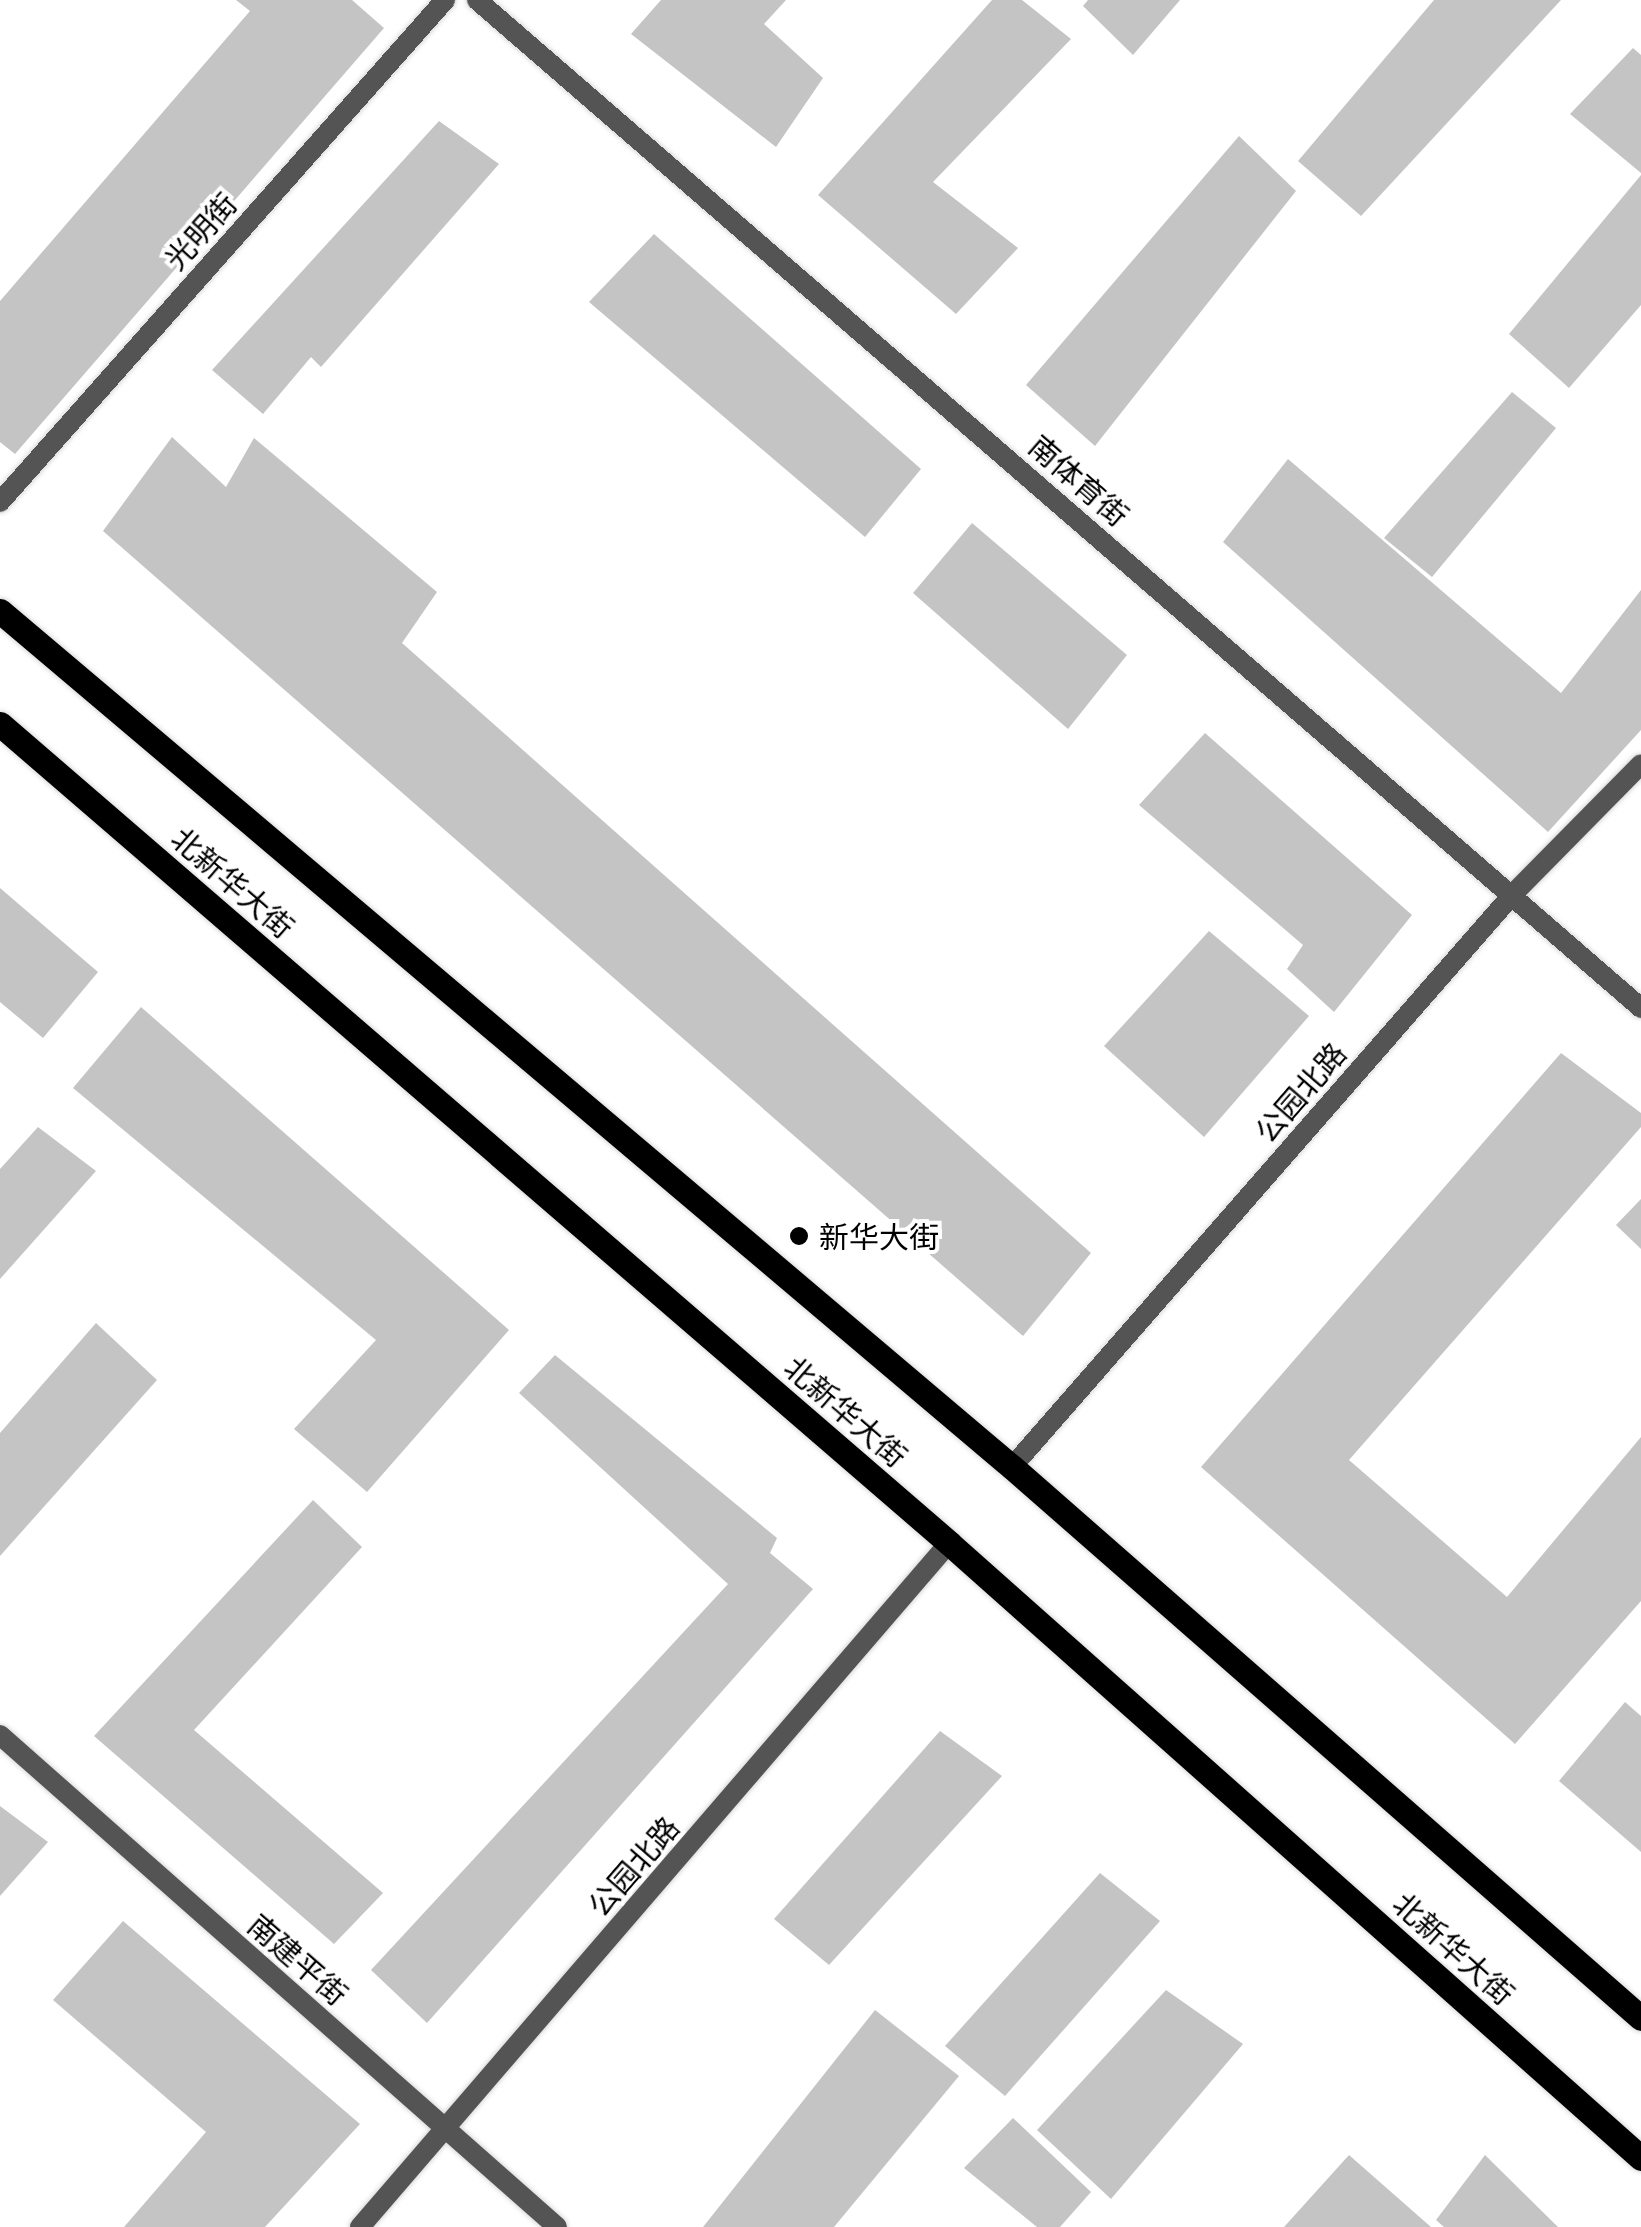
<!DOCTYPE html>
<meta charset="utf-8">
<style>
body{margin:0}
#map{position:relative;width:1641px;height:2227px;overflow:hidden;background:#fff;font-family:Commissioner,"Noto Sans SC",sans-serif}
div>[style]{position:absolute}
.building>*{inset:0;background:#c4c4c4}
.roads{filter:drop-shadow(0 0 2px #dbdbdb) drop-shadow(0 0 2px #dbdbdb)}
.street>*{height:20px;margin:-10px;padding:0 10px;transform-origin:10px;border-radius:10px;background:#545454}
.primary>*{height:25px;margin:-12.5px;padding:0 12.5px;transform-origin:12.5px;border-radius:12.5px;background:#000}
.dots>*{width:28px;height:28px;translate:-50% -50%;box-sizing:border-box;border:5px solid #fff;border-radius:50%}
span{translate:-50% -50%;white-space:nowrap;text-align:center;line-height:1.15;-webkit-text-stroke:8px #fff;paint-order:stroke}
.street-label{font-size:30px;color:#000}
.poi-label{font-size:30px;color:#000}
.left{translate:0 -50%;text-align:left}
</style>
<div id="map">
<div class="building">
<i style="clip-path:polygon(236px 0,352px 0,384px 28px,15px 454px,0 442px,0 301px,250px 11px)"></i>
<i style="clip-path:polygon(661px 0,786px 0,764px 24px,823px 78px,776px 147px,631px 34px)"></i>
<i style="clip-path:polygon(992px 0,1022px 0,1071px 39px,933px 182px,1018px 248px,956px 314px,818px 195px)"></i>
<i style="clip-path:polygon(1088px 0,1180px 0,1133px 55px,1083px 6px)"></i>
<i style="clip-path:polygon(1434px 0,1561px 0,1361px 216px,1298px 161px)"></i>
<i style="clip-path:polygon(1633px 48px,1641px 55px,1641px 173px,1570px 114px)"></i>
<i style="clip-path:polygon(439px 121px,499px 164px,321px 367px,311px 357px,263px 414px,212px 370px)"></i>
<i style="clip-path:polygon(1239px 136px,1296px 191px,1095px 446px,1026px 385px)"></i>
<i style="clip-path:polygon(1641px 175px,1641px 305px,1569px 388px,1509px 334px)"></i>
<i style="clip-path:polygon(654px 234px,921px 469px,865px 537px,589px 302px)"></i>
<i style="clip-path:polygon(1512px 392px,1556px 428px,1432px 577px,1384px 538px)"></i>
<i style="clip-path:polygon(172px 437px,226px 487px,254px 438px,437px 592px,402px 643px,1091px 1253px,1023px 1336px,103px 531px)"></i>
<i style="clip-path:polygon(1288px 459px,1561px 693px,1641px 590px,1641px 730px,1548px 832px,1223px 542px)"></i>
<i style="clip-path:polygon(972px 523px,1127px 655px,1068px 729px,913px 593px)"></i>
<i style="clip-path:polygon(1205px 733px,1412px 915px,1334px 1012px,1287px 969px,1303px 945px,1139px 805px)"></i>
<i style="clip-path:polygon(0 888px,98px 972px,43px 1038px,0 1002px)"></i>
<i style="clip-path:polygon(1209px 931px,1309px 1016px,1204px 1137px,1104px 1046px)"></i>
<i style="clip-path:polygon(141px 1007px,509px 1330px,367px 1492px,294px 1429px,376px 1340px,73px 1088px)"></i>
<i style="clip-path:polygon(1561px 1053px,1641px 1113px,1641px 1127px,1349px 1460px,1507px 1597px,1641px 1437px,1641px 1601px,1515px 1744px,1201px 1467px)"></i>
<i style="clip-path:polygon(38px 1127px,96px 1171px,0 1279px,0 1169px)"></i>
<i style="clip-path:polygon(1641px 1199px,1641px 1249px,1616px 1225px)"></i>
<i style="clip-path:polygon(96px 1323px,157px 1380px,0 1556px,0 1433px)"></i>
<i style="clip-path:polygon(555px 1355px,777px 1538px,770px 1553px,813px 1589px,427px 2023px,371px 1970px,728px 1584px,519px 1393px)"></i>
<i style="clip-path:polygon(313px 1500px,362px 1547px,194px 1730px,383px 1893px,334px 1944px,94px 1736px)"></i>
<i style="clip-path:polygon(1625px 1702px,1641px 1716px,1641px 1852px,1559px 1781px)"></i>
<i style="clip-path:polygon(940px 1731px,1002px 1776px,829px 1965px,774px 1919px)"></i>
<i style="clip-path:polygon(0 1806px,48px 1842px,0 1896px)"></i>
<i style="clip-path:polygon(1100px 1873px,1160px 1921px,1005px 2096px,945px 2046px)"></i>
<i style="clip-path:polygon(123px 1921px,360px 2124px,265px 2227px,124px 2227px,206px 2132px,53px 2000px)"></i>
<i style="clip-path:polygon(1166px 1990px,1243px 2044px,1111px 2199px,1037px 2130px)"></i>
<i style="clip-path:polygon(875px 2010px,959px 2076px,834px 2227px,703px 2227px)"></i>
<i style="clip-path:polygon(1013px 2118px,1091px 2192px,1060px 2227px,1037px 2227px,964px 2168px)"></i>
<i style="clip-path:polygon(1349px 2155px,1431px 2227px,1284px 2227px)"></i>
<i style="clip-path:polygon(1485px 2155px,1558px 2227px,1444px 2227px,1436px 2220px)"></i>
</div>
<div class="roads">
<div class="street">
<i style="left:477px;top:0;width:1540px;rotate:40.89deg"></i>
<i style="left:0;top:502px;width:671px;rotate:-48.44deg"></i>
<i style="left:1012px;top:1467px;width:761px;rotate:-48.84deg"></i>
<i style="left:1513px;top:894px;width:182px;rotate:-45.4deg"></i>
<i style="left:0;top:1735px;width:743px;rotate:41.45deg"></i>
<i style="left:360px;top:2227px;width:903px;rotate:-49.27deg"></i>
</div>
<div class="primary">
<i style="left:0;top:611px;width:1325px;rotate:40.23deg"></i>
<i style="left:1012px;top:1467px;width:836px;rotate:41.22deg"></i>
<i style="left:0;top:724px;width:1254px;rotate:40.79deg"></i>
<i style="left:949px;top:1543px;width:926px;rotate:41.63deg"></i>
</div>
</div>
<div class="dots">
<i style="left:799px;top:1236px;background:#000"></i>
</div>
<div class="street-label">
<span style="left:200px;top:231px;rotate:-48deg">光明街</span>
<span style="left:1079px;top:480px;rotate:41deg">南体育街</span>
<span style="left:233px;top:882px;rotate:41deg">北新华大街</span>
<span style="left:1300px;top:1092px;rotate:-49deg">公园北路</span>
<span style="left:846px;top:1411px;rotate:41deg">北新华大街</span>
<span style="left:633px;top:1866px;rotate:-49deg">公园北路</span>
<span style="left:1454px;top:1948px;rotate:42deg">北新华大街</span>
<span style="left:298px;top:1959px;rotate:41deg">南建平街</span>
</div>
<div class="poi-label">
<span class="left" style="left:819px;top:1236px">新华大街</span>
</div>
</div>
